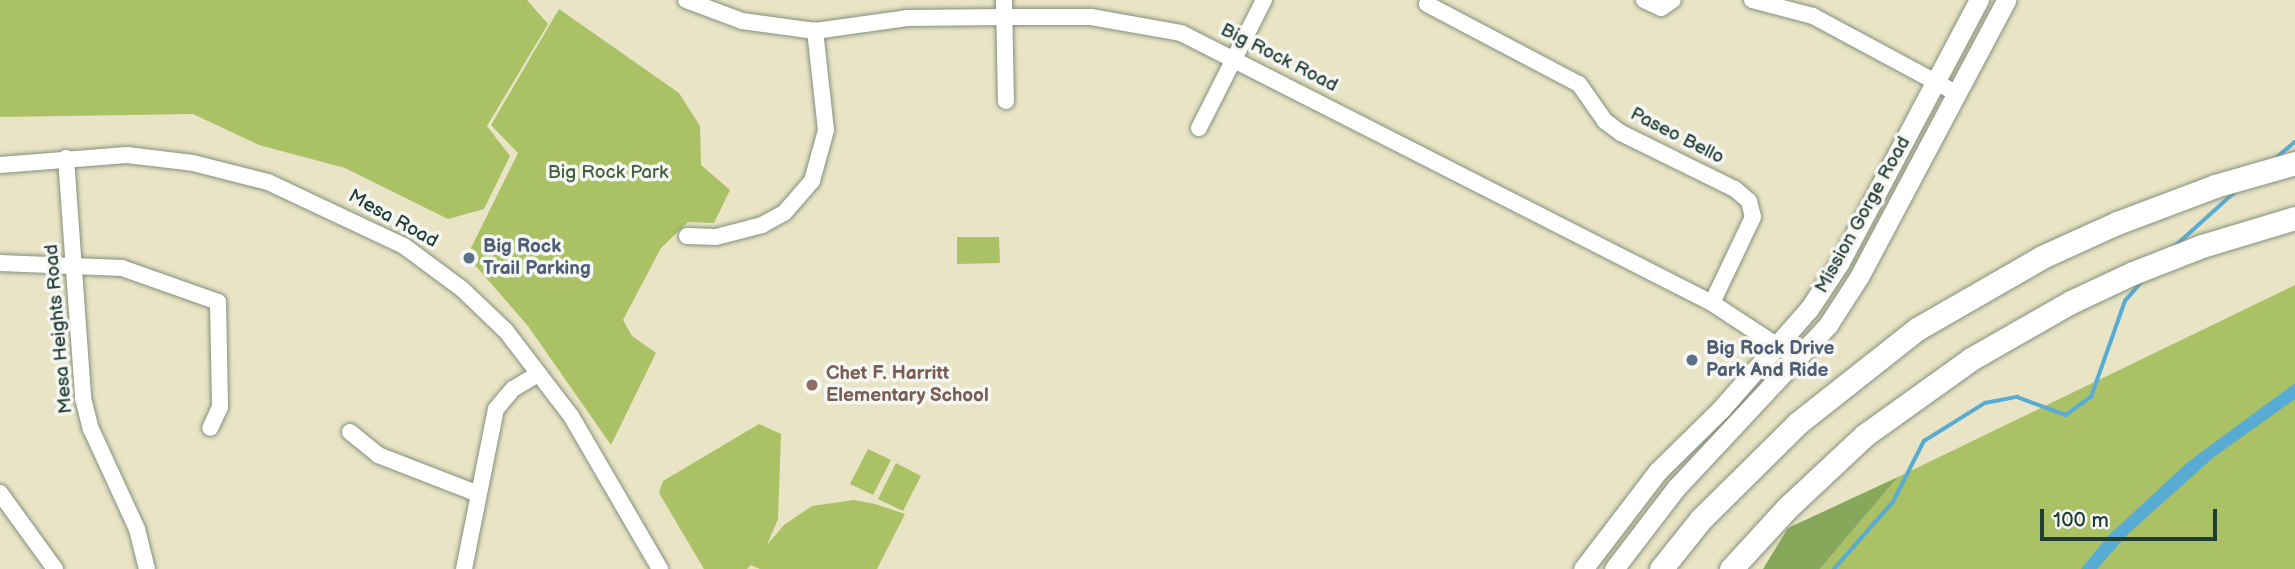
<!DOCTYPE html>
<style>
body{margin:0}
#map{position:relative;width:2295px;height:569px;overflow:hidden;background:#e8e4c5;font-family:"Balsamiq Sans",sans-serif}
div>[style]{position:absolute}
.green>*{inset:0;background:#aac166}
.forest>*{inset:0;background:#87a75b}
.water>*{inset:0;background:#58acd4}
.stream>*{height:3.5px;margin:-1.75px;padding:0 1.75px;transform-origin:1.75px;border-radius:1.75px;background:#58acd4}
.roads{filter:drop-shadow(0 0 2px #84907c) drop-shadow(0 0 2px #84907c)}
.minor>*{height:16px;margin:-8px;padding:0 8px;transform-origin:8px;border-radius:8px;background:#fff}
.major>*{height:19px;margin:-9.5px;padding:0 9.5px;transform-origin:9.5px;border-radius:9.5px;background:#fff}
.highway>*{height:23px;margin:-11.5px;padding:0 11.5px;transform-origin:11.5px;border-radius:11.5px;background:#fff}
.dots>*{width:19px;height:19px;translate:-50% -50%;box-sizing:border-box;border:4px solid #f6f6f2;border-radius:50%}
span{translate:-50% -50%;white-space:nowrap;text-align:center;line-height:1.15;-webkit-text-stroke:7px #f6f6f2;paint-order:stroke}
.street-label{font-size:19px;color:#1f3d34}
.park-label{font-size:19px;color:#425e40}
.service-label{font-size:19px;color:#4e5e75;font-weight:700}
.left{translate:0 -50%;text-align:left}
.education-label{font-size:19px;color:#785e54;font-weight:700}
.scale{position:absolute;left:2040px;top:509px;width:177px;height:32px;box-sizing:border-box;border:4px solid #1f3d34;border-top:0;padding-left:9px;font-size:21px;line-height:24px;white-space:nowrap;color:#1f3d34;-webkit-text-stroke:5px #f6f6f2;paint-order:stroke}
</style>
<div id="map">
<div class="green">
<i style="clip-path:polygon(0 0,527px 0,548px 24px,487px 126px,510px 156px,484px 209px,448px 219px,345px 168px,259px 145px,193px 114px,0 117px)"></i>
<i style="clip-path:polygon(559px 9px,679px 93px,700px 126px,701px 165px,730px 190px,714px 223px,688px 222px,661px 248px,623px 320px,632px 336px,656px 353px,611px 445px,528px 326px,467px 256px,518px 153px,491px 125px)"></i>
<i style="clip-path:polygon(957px 237px,999px 237px,1000px 263px,957px 264px)"></i>
<i style="clip-path:polygon(2295px 285px,2295px 569px,1820px 569px,1898px 477px)"></i>
<i style="clip-path:polygon(759px 424px,781px 434px,778px 519px,767px 545px,784px 525px,812px 506px,854px 500px,875px 504px,905px 514px,877px 569px,760px 569px,751px 565px,747px 569px,704px 569px,659px 493px,663px 481px)"></i>
<i style="clip-path:polygon(868px 449px,891px 460px,873px 495px,850px 484px)"></i>
<i style="clip-path:polygon(896px 463px,921px 476px,903px 511px,878px 499px)"></i>
</div>
<div class="forest">
<i style="clip-path:polygon(1898px 477px,1820px 569px,1763px 569px,1788px 528px)"></i>
</div>
<div class="water">
<i style="clip-path:polygon(2295px 383px,2295px 399px,2214px 457px,2128px 534px,2097px 569px,2081px 569px,2107px 537px,2188px 462px)"></i>
</div>
<div class="stream">
<i style="left:2277px;top:157px;width:23px;rotate:-40deg"></i>
<i style="left:2174px;top:247px;width:84px;rotate:-42.1deg"></i>
<i style="left:1834px;top:569px;width:89px;rotate:-48.6deg"></i>
<i style="left:1893px;top:502px;width:68px;rotate:-63.1deg"></i>
<i style="left:1924px;top:441px;width:72px;rotate:-31.9deg"></i>
<i style="left:1985px;top:403px;width:33px;rotate:-11deg"></i>
<i style="left:2017px;top:397px;width:52px;rotate:20.2deg"></i>
<i style="left:2066px;top:415px;width:31px;rotate:-36deg"></i>
<i style="left:2091px;top:397px;width:102px;rotate:-70.5deg"></i>
<i style="left:2125px;top:301px;width:30px;rotate:-49deg"></i>
</div>
<div class="roads">
<div class="minor">
<i style="left:686px;top:0;width:60px;rotate:20.6deg"></i>
<i style="left:742px;top:21px;width:74px;rotate:7.8deg"></i>
<i style="left:815px;top:31px;width:93px;rotate:-8deg"></i>
<i style="left:907px;top:18px;width:99px;rotate:-0.6deg"></i>
<i style="left:1006px;top:17px;width:85px"></i>
<i style="left:1091px;top:17px;width:91px;rotate:10.1deg"></i>
<i style="left:1181px;top:33px;width:596px;rotate:26.95deg"></i>
<i style="left:1712px;top:303px;width:104px;rotate:33.2deg"></i>
<i style="left:1004px;top:0;width:101px;rotate:88.9deg"></i>
<i style="left:1644px;top:0;width:19px;rotate:25deg"></i>
<i style="left:1661px;top:8px;width:14px;rotate:-34deg"></i>
<i style="left:1752px;top:0;width:63px;rotate:14.7deg"></i>
<i style="left:1813px;top:16px;width:165px;rotate:28.3deg"></i>
<i style="left:1427px;top:4px;width:172px;rotate:27.8deg"></i>
<i style="left:1579px;top:84px;width:45px;rotate:54.9deg"></i>
<i style="left:1605px;top:121px;width:20px;rotate:37deg"></i>
<i style="left:1621px;top:133px;width:127px;rotate:26.2deg"></i>
<i style="left:1735px;top:189px;width:18px;rotate:41deg"></i>
<i style="left:1749px;top:201px;width:16px;rotate:76deg"></i>
<i style="left:1753px;top:217px;width:95px;rotate:115.5deg"></i>
<i style="left:1199px;top:128px;width:144px;rotate:-63.1deg"></i>
<i style="left:66px;top:158px;width:241px;rotate:85.9deg"></i>
<i style="left:83px;top:398px;width:32px;rotate:76deg"></i>
<i style="left:91px;top:429px;width:110px;rotate:65.3deg"></i>
<i style="left:137px;top:529px;width:41px;rotate:76deg"></i>
<i style="left:0;top:165px;width:127px;rotate:-4.5deg"></i>
<i style="left:127px;top:155px;width:66px;rotate:6.9deg"></i>
<i style="left:193px;top:163px;width:77px;rotate:14.2deg"></i>
<i style="left:268px;top:182px;width:150px;rotate:25.2deg"></i>
<i style="left:404px;top:246px;width:72px;rotate:36.6deg"></i>
<i style="left:462px;top:289px;width:61px;rotate:43.7deg"></i>
<i style="left:506px;top:331px;width:107px;rotate:52.6deg"></i>
<i style="left:571px;top:416px;width:177px;rotate:59.8deg"></i>
<i style="left:687px;top:236px;width:29px;rotate:2deg"></i>
<i style="left:716px;top:237px;width:48px;rotate:-14.6deg"></i>
<i style="left:762px;top:225px;width:26px;rotate:-29deg"></i>
<i style="left:785px;top:212px;width:41px;rotate:-48.9deg"></i>
<i style="left:812px;top:181px;width:53px;rotate:-74.6deg"></i>
<i style="left:826px;top:130px;width:100px;rotate:-96.3deg"></i>
<i style="left:0;top:263px;width:122px;rotate:2.3deg"></i>
<i style="left:122px;top:268px;width:102px;rotate:19.5deg"></i>
<i style="left:218px;top:302px;width:105px;rotate:88.9deg"></i>
<i style="left:220px;top:407px;width:23px;rotate:115deg"></i>
<i style="left:350px;top:432px;width:36px;rotate:39deg"></i>
<i style="left:378px;top:455px;width:105px;rotate:21.2deg"></i>
<i style="left:0;top:493px;width:94px;rotate:54.1deg"></i>
<i style="left:464px;top:569px;width:163px;rotate:-78.7deg"></i>
<i style="left:496px;top:409px;width:26px;rotate:-50deg"></i>
<i style="left:513px;top:389px;width:29px;rotate:-31deg"></i>
</div>
<div class="major">
<i style="left:1583px;top:569px;width:123px;rotate:-52.6deg"></i>
<i style="left:1658px;top:471px;width:88px;rotate:-44.5deg"></i>
<i style="left:1721px;top:409px;width:133px;rotate:-48.7deg"></i>
<i style="left:1809px;top:309px;width:56px;rotate:-56.6deg"></i>
<i style="left:1840px;top:262px;width:297px;rotate:-62.1deg"></i>
<i style="left:1614px;top:569px;width:102px;rotate:-52.6deg"></i>
<i style="left:1676px;top:488px;width:223px;rotate:-47deg"></i>
<i style="left:1828px;top:325px;width:57px;rotate:-57.1deg"></i>
<i style="left:1859px;top:277px;width:314px;rotate:-62deg"></i>
</div>
<div class="highway">
<i style="left:1661px;top:569px;width:64px;rotate:-51.3deg"></i>
<i style="left:1701px;top:519px;width:136px;rotate:-44.7deg"></i>
<i style="left:1798px;top:423px;width:152px;rotate:-38.3deg"></i>
<i style="left:1917px;top:329px;width:144px;rotate:-29.9deg"></i>
<i style="left:2042px;top:257px;width:82px;rotate:-24.4deg"></i>
<i style="left:2117px;top:223px;width:105px;rotate:-20.7deg"></i>
<i style="left:2215px;top:186px;width:83px;rotate:-16deg"></i>
<i style="left:1731px;top:569px;width:83px;rotate:-47.4deg"></i>
<i style="left:1787px;top:508px;width:107px;rotate:-43.1deg"></i>
<i style="left:1865px;top:435px;width:130px;rotate:-35.6deg"></i>
<i style="left:1971px;top:359px;width:115px;rotate:-29.7deg"></i>
<i style="left:2071px;top:302px;width:68px;rotate:-25.1deg"></i>
<i style="left:2133px;top:273px;width:74px;rotate:-21.4deg"></i>
<i style="left:2202px;top:246px;width:97px;rotate:-16.8deg"></i>
</div>
</div>
<div class="dots">
<i style="left:469px;top:258px;background:#5c6f8a"></i>
<i style="left:1692px;top:360px;background:#5c6f8a"></i>
<i style="left:812px;top:385px;background:#8d6e63"></i>
</div>
<div class="street-label">
<span style="left:1279px;top:58px;rotate:27deg">Big Rock Road</span>
<span style="left:1677px;top:136px;rotate:27deg">Paseo Bello</span>
<span style="left:1863px;top:215px;rotate:-61deg">Mission Gorge Road</span>
<span style="left:393px;top:219px;rotate:29deg">Mesa Road</span>
<span style="left:59px;top:329px;rotate:-95deg">Mesa Heights Road</span>
</div>
<div class="park-label">
<span style="left:608px;top:173px">Big Rock Park</span>
</div>
<div class="service-label">
<span class="left" style="left:483px;top:258px">Big Rock<br>Trail Parking</span>
<span class="left" style="left:1706px;top:360px">Big Rock Drive<br>Park And Ride</span>
</div>
<div class="education-label">
<span class="left" style="left:826px;top:385px">Chet F. Harritt<br>Elementary School</span>
</div>
<div class="scale">100 m</div>
</div>
